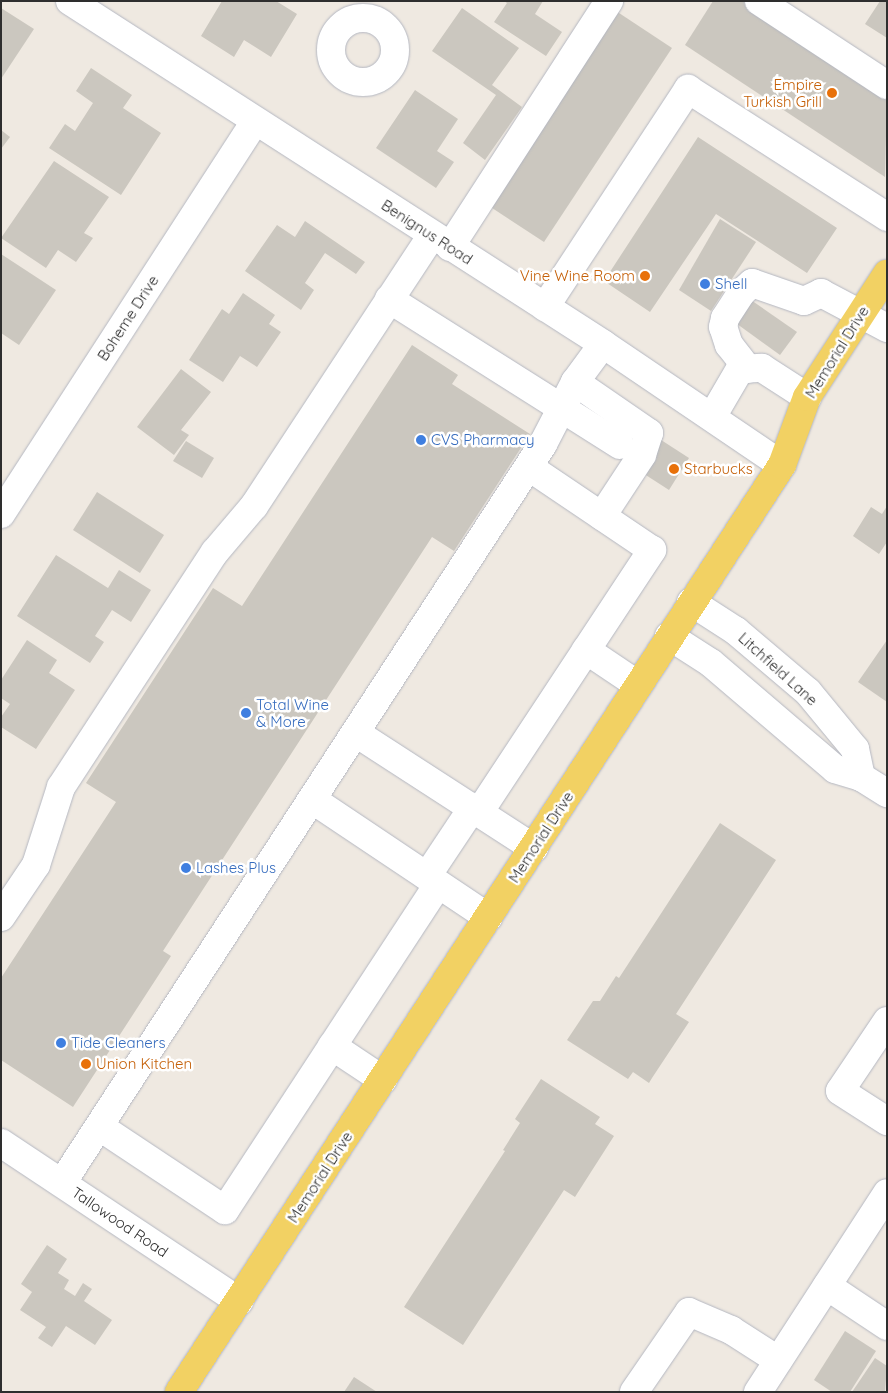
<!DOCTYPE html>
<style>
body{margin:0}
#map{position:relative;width:888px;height:1393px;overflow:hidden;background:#efe9e1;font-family:Quicksand,sans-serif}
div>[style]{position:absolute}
.building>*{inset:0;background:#cbc7bf}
.roads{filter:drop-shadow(0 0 1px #b4b7c1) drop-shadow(0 0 1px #b4b7c1)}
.minor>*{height:28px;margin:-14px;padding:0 14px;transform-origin:14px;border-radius:14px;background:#fff}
.minor>.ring{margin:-14px;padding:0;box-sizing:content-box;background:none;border:28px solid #fff;border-radius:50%}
.major>*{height:28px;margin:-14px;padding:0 14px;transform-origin:14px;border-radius:14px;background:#f2d163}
.dots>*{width:14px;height:14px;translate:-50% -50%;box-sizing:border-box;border:2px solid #fff;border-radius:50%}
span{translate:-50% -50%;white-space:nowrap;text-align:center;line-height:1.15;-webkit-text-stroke:5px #fff;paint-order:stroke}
.food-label{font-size:15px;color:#c56008}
.right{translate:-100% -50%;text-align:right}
.left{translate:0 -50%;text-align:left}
.street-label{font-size:15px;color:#2e2e2e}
.shop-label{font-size:15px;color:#366cbe}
.frame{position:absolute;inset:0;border:2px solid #2e2e2e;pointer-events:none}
</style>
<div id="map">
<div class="building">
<i style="clip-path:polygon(222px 1px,276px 1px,297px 14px,271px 57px,244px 40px,234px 57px,201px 36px)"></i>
<i style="clip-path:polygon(504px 1px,543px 1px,535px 14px,562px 32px,546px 56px,494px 22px,507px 3px)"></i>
<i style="clip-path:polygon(713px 1px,743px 1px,887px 96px,885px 177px,685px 45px)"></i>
<i style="clip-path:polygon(880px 1px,887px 1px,887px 38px,865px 24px)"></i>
<i style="clip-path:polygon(1px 8px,34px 29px,1px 79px)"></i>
<i style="clip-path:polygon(462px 8px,519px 48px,492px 85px,522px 107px,485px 160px,463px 143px,496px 95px,432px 51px)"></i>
<i style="clip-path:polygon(616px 11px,672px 48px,544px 242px,489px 206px)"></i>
<i style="clip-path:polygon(91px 68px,132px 95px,123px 108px,161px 133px,121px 195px,49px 148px,65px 124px,75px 131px,93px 103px,76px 91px)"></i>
<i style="clip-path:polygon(415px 90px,458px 119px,437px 151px,454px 162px,436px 188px,376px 148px)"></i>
<i style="clip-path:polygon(1px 130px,10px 137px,1px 149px)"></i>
<i style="clip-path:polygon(698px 137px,837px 228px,807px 273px,716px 214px,650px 312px,604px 281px)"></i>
<i style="clip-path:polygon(54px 161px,109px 197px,84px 233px,93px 238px,76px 262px,58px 250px,46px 268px,1px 238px)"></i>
<i style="clip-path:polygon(720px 219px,756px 242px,711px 311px,679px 290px)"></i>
<i style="clip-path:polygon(305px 221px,365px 262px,356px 274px,325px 253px,305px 283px,314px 290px,301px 310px,245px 271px,277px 225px,295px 237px)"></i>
<i style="clip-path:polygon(1px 254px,56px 290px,19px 345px,1px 333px)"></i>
<i style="clip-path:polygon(243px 293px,275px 315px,269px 324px,281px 332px,257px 367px,240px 356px,223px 382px,189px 360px,222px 309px,229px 314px)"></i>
<i style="clip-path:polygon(748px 298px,797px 332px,780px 355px,733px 321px)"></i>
<i style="clip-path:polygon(412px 345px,458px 375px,452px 384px,530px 434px,454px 551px,432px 537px,163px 951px,171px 956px,73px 1107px,1px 1060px,1px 978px,116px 802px,86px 783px,213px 588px,242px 606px)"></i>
<i style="clip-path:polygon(181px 369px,211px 392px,181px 430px,189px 435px,174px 455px,137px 427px)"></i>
<i style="clip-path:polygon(658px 438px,689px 458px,669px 490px,638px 470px)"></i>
<i style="clip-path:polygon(186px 441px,214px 458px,202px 478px,173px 461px)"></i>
<i style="clip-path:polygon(97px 492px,164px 535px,140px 573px,73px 530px)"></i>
<i style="clip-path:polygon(887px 506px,887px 542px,879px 554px,853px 536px,871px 507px,882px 514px)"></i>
<i style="clip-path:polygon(56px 555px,108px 588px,119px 570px,151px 590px,131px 622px,112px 610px,95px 636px,104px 642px,90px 663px,17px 616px)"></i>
<i style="clip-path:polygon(27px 640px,57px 660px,49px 673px,75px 690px,36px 749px,1px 727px,1px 717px,10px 704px,1px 698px,1px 680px)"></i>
<i style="clip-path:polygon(887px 640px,887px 702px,858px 682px)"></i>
<i style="clip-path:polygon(720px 823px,776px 860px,676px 1014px,689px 1022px,652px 1078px,649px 1083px,633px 1072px,628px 1079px,567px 1040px,593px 1001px,600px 1001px,616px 976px,619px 978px)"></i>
<i style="clip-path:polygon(541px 1079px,600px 1117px,595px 1124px,614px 1136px,575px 1197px,564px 1190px,463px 1345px,404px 1307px,505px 1151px,503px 1150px,520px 1123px,515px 1119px)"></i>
<i style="clip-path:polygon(47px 1245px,67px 1259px,58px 1273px,69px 1280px,64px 1289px,75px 1296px,83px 1283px,92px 1289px,84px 1301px,112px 1320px,95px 1345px,66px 1326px,52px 1347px,38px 1338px,46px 1327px,20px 1310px,32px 1292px,21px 1284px)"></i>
<i style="clip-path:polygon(845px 1331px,876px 1351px,850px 1392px,832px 1392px,814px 1380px)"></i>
<i style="clip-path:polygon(875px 1358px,887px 1366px,885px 1392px,852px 1392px)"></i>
<i style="clip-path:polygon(354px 1377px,377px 1392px,344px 1392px)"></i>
</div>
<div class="roads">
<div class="minor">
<i style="left:70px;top:1px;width:634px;rotate:32.76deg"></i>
<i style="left:603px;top:344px;width:216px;rotate:34.1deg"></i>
<i style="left:759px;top:1px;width:153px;rotate:33.3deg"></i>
<i class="ring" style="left:331px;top:18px;width:36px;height:36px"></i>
<i style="left:450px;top:247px;width:293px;rotate:-57.1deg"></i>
<i style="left:389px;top:299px;width:273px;rotate:32.3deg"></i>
<i style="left:545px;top:307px;width:261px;rotate:-56.7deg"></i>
<i style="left:688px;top:89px;width:237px;rotate:32.7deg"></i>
<i style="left:748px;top:369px;width:31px;rotate:-128deg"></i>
<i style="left:729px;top:345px;width:19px;rotate:-108deg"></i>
<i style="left:723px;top:327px;width:9px;rotate:-77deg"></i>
<i style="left:725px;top:318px;width:30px;rotate:-57deg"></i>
<i style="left:741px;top:293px;width:15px;rotate:-42deg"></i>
<i style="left:752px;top:283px;width:55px;rotate:19.1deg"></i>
<i style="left:804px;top:301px;width:19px;rotate:-25deg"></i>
<i style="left:821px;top:293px;width:75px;rotate:27.9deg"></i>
<i style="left:575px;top:382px;width:90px;rotate:34.6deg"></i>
<i style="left:649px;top:433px;width:23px;rotate:108deg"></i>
<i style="left:642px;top:455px;width:73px;rotate:123.3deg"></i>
<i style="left:712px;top:417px;width:56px;rotate:-59.7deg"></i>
<i style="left:740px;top:369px;width:22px;rotate:-3deg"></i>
<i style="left:762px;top:368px;width:54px;rotate:32.8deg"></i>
<i style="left:1px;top:514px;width:466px;rotate:-57.1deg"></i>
<i style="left:691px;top:602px;width:54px;rotate:32.8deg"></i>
<i style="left:736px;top:631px;width:94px;rotate:40.3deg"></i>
<i style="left:808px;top:692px;width:74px;rotate:50.5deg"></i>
<i style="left:855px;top:749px;width:29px;rotate:78deg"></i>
<i style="left:669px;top:636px;width:50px;rotate:32.7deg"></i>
<i style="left:711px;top:663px;width:163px;rotate:40.5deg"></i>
<i style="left:835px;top:769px;width:27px;rotate:17deg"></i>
<i style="left:861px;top:777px;width:31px;rotate:32deg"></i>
<i style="left:586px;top:650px;width:63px;rotate:33.9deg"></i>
<i style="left:356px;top:733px;width:212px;rotate:32.9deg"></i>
<i style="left:313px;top:800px;width:211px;rotate:33.8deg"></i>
<i style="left:480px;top:811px;width:313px;rotate:-56.6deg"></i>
<i style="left:652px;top:550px;width:148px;rotate:-146deg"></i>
<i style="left:427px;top:876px;width:83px;rotate:-56.3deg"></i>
<i style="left:1px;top:917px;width:63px;rotate:-56.1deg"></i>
<i style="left:36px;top:865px;width:82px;rotate:-72.2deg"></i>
<i style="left:61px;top:787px;width:281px;rotate:-56.8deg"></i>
<i style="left:215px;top:552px;width:60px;rotate:-49.7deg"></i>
<i style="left:254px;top:506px;width:324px;rotate:-56.7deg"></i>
<i style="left:887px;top:1021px;width:84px;rotate:123.9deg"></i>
<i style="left:840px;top:1091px;width:56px;rotate:32.6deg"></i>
<i style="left:332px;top:1046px;width:61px;rotate:33.7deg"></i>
<i style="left:100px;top:1127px;width:150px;rotate:33.6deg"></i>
<i style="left:225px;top:1210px;width:389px;rotate:-56.8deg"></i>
<i style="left:1px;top:1143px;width:286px;rotate:33.6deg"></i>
<i style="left:62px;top:1183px;width:882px;rotate:-56.94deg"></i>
<i style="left:543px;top:444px;width:70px;rotate:-62.7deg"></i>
<i style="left:575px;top:382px;width:47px;rotate:-53.6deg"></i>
<i style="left:827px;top:1286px;width:72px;rotate:33.7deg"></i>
<i style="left:634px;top:1392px;width:97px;rotate:-55.5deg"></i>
<i style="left:689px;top:1312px;width:46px;rotate:23.2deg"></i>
<i style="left:731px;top:1330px;width:56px;rotate:32.6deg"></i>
<i style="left:758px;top:1392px;width:237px;rotate:-57deg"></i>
</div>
<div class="major">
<i style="left:179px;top:1392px;width:1106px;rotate:-56.96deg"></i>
<i style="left:782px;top:465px;width:72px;rotate:-69.8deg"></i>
<i style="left:807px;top:397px;width:147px;rotate:-57deg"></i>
</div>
</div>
<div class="dots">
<i style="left:832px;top:93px;background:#e8710a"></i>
<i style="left:645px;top:276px;background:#e8710a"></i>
<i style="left:705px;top:284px;background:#3f7fe0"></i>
<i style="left:421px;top:440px;background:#3f7fe0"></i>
<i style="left:674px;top:469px;background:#e8710a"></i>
<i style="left:246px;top:713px;background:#3f7fe0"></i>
<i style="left:186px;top:868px;background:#3f7fe0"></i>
<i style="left:61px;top:1043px;background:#3f7fe0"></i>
<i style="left:86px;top:1064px;background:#e8710a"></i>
</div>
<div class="food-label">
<span class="right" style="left:822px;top:93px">Empire<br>Turkish Grill</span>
<span class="right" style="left:635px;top:276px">Vine Wine Room</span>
<span class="left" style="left:684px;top:469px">Starbucks</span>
<span class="left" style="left:96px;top:1064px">Union Kitchen</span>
</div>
<div class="street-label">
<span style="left:427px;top:232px;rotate:33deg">Benignus Road</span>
<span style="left:128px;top:318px;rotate:-57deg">Boheme Drive</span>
<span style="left:837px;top:352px;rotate:-58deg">Memorial Drive</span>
<span style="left:778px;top:669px;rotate:42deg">Litchfield Lane</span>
<span style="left:541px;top:837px;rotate:-57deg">Memorial Drive</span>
<span style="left:320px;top:1177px;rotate:-57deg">Memorial Drive</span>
<span style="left:120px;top:1222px;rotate:34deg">Tallowood Road</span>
</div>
<div class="shop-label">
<span class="left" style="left:715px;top:284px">Shell</span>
<span class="left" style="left:431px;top:440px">CVS Pharmacy</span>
<span class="left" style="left:256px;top:713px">Total Wine<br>&amp; More</span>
<span class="left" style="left:196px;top:868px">Lashes Plus</span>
<span class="left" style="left:71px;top:1043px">Tide Cleaners</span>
</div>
<div class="frame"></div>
</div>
